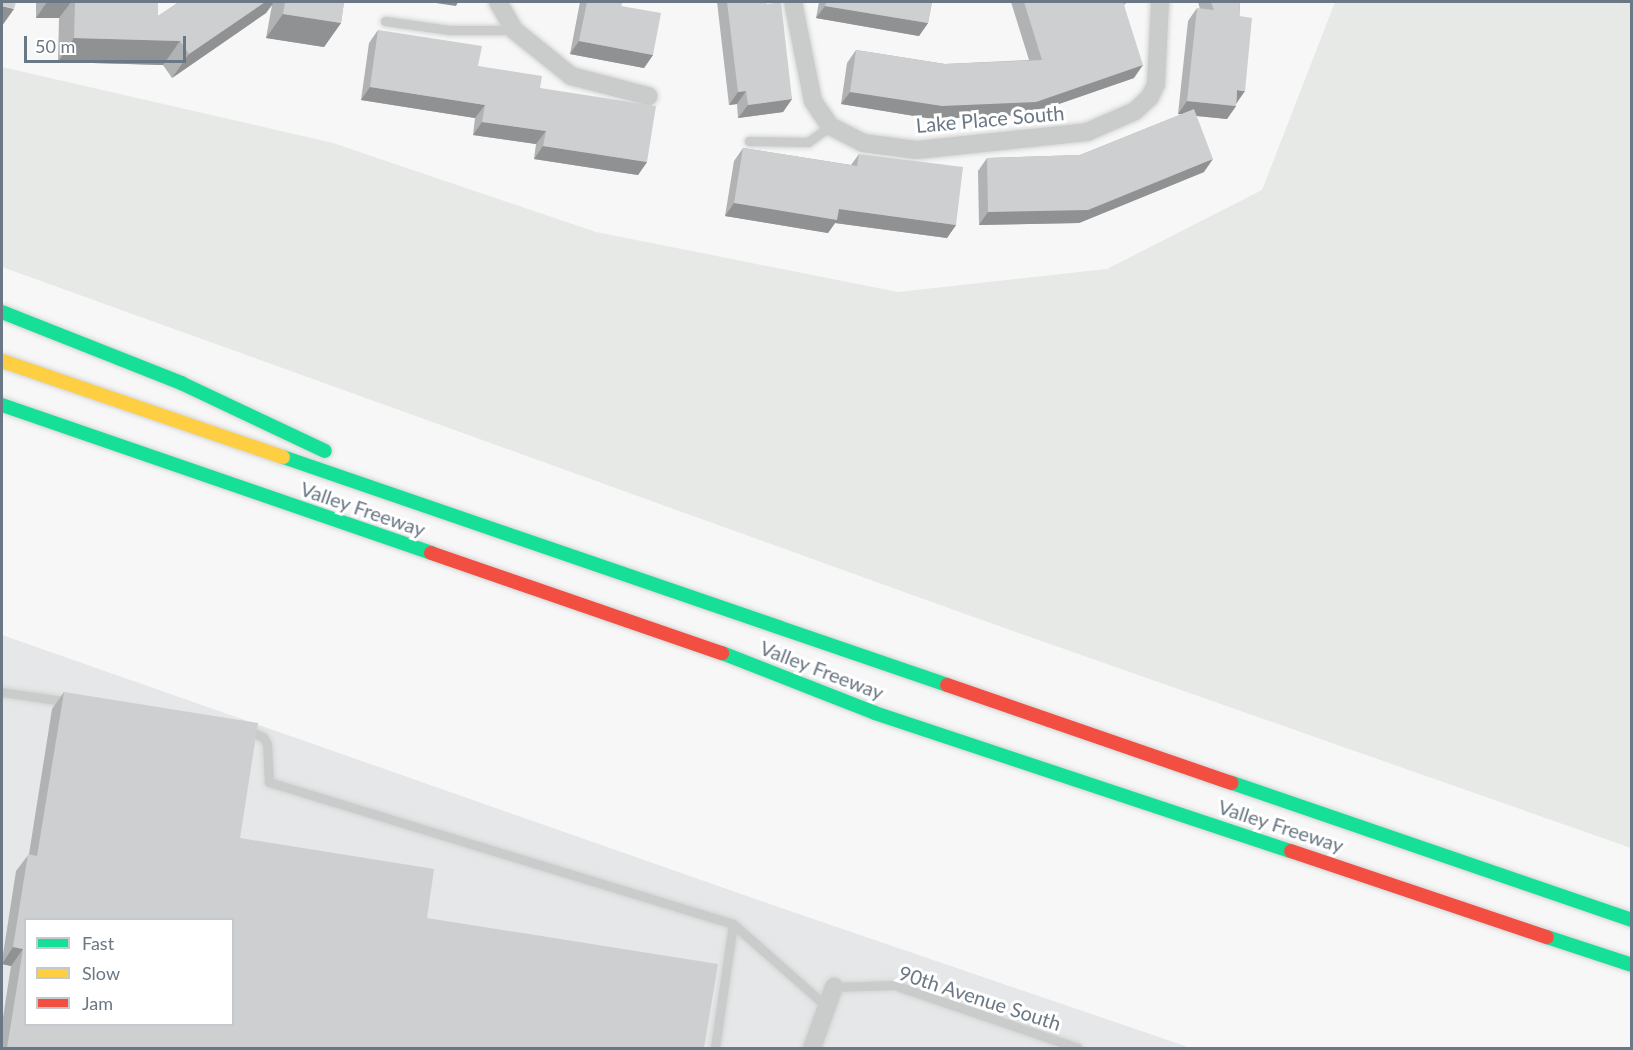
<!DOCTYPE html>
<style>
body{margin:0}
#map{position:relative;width:1633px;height:1050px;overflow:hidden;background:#f7f7f7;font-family:Lato,sans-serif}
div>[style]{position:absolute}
.built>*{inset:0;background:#e6e7e8}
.green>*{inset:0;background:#e6e9e5}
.roads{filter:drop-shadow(0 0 2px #d3d4d4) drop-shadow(0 0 2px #d3d4d4)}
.lane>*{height:9px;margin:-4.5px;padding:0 4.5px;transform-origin:4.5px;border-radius:4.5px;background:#cacccc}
.street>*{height:18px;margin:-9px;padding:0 9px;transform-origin:9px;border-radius:9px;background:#cacccc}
.fast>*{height:14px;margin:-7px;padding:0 7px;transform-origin:7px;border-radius:7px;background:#16e098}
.slow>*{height:14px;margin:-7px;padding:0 7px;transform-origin:7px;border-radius:7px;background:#ffcf43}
.jam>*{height:14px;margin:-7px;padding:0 7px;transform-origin:7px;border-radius:7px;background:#f24e42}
.wall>*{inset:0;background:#b1b2b3}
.shaded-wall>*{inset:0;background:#909192}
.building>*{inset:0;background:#cecfd0}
span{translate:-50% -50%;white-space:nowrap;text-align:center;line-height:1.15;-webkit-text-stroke:6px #fff;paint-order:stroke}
.street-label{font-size:20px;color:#6a7885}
.frame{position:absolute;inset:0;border:3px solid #6a7885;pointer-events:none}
.legend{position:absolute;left:24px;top:918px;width:210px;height:108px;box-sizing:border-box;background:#fff;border:2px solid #c3c9ce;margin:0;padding:8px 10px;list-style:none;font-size:18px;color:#6a7885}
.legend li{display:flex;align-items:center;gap:12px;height:30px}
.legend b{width:30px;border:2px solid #c3c9ce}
.scale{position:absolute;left:24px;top:36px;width:162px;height:27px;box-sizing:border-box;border:3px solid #6a7885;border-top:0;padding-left:8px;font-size:18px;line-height:21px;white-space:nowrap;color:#6a7885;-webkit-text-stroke:4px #fff;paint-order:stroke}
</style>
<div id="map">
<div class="built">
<i style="clip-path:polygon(evenodd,2px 635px,790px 911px,1191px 1048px,2px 1048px,2px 635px,26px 920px,232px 920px,232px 1024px,26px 1024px,26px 920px)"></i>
</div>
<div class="green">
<i style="clip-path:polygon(1335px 2px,1631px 2px,1631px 848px,979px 619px,2px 267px,2px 67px,333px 143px,596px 232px,898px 292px,1107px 269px,1262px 190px)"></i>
</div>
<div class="roads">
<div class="lane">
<i style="left:385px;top:21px;width:65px;rotate:8deg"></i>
<i style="left:449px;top:30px;width:65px"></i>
<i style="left:749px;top:141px;width:59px;rotate:1deg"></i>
<i style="left:808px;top:142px;width:27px;rotate:-36deg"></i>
<i style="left:2px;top:692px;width:69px;rotate:8.4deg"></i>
<i style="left:247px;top:730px;width:17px;rotate:24deg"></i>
<i style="left:263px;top:737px;width:8px;rotate:60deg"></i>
<i style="left:267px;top:744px;width:38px;rotate:87deg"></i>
<i style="left:269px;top:782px;width:485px;rotate:17deg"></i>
<i style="left:733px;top:924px;width:125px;rotate:98.3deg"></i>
<i style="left:733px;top:924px;width:125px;rotate:41.4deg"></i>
<i style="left:834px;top:987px;width:60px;rotate:-1.9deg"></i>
<i style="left:894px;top:985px;width:194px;rotate:18.9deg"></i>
</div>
<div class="street">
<i style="left:498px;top:2px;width:32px;rotate:60deg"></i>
<i style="left:514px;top:30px;width:73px;rotate:38.9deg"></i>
<i style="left:571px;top:76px;width:80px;rotate:14.6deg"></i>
<i style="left:793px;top:2px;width:101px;rotate:78.6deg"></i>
<i style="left:813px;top:101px;width:30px;rotate:56deg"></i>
<i style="left:830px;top:126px;width:37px;rotate:27deg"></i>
<i style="left:863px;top:143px;width:54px;rotate:7.4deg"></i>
<i style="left:917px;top:150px;width:171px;rotate:-6deg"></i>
<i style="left:1087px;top:132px;width:52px;rotate:-23.6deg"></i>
<i style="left:1135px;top:111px;width:21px;rotate:-43deg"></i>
<i style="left:1150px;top:97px;width:14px;rotate:-65deg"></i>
<i style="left:1156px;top:84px;width:82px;rotate:-87.2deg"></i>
<i style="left:812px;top:1048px;width:65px;rotate:-70.2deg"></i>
</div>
<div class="fast">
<i style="left:2px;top:312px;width:193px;rotate:21.6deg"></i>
<i style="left:181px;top:383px;width:159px;rotate:25.3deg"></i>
<i style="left:2px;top:405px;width:454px;rotate:19deg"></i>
<i style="left:283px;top:457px;width:702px;rotate:18.95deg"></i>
<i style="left:722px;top:653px;width:164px;rotate:21.4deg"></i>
<i style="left:875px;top:713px;width:438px;rotate:18.4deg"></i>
<i style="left:1232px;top:783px;width:423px;rotate:18.9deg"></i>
<i style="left:1547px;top:937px;width:89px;rotate:18.2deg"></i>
</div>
<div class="slow">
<i style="left:2px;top:361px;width:297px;rotate:18.9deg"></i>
</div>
<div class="jam">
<i style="left:431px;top:553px;width:308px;rotate:19deg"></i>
<i style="left:947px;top:685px;width:301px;rotate:19deg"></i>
<i style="left:1291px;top:851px;width:270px;rotate:18.6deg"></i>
</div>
</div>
<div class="wall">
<i style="clip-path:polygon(36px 2px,158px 2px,158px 16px,179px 2px,344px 2px,341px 23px,324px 47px,266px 38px,272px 5px,266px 13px,172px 78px,163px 65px,58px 62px,59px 18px,36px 18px)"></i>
<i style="clip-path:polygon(580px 2px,622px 2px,621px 6px,653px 55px,644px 68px,570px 54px)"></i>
<i style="clip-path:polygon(717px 2px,766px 2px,792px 99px,783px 112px,738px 118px,737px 104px,729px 105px)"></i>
<i style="clip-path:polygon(819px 2px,932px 2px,928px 23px,919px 36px,816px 18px)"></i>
<i style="clip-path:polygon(1011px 2px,1127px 2px,1124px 5px,1134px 78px,1027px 115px,933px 119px,841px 104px,847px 63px,856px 50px,945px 64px,1029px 60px)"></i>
<i style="clip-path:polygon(1198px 2px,1240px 2px,1236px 106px,1227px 119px,1196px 116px,1204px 172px,1079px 223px,979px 225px,978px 171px,987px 158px,1080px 155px,1182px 114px,1178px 114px,1188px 21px,1197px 8px,1200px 9px)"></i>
<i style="clip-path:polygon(378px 30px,540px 88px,647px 162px,638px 175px,534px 159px,536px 144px,473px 135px,475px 118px,361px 100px,369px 43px)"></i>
<i style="clip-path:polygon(743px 148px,851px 165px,859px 154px,956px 225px,947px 238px,835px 223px,828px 233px,725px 216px,734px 161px)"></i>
<i style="clip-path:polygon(64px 692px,240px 838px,427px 918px,704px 1048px,2px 1048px,2px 1024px,11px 966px,2px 964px,2px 961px,16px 871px,29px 854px,52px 709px)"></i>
</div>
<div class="shaded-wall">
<i style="clip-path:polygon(47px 2px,71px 2px,59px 18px,36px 18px)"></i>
<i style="clip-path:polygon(265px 2px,274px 2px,266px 13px,172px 78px,189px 54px)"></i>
<i style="clip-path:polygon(429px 2px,458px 2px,456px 6px)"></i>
<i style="clip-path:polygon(2px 6px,14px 9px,2px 26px)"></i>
<i style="clip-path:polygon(825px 6px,928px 23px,919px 36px,816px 18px)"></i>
<i style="clip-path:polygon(283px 14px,341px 23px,324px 47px,266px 38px)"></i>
<i style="clip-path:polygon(74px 38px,180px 41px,163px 65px,58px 62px)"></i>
<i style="clip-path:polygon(579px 41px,653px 55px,644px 68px,570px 54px)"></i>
<i style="clip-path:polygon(1143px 65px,1134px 78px,1027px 115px,933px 119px,841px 104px,850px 92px)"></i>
<i style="clip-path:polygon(370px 87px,485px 105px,475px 118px,361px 100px)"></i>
<i style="clip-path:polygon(1237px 90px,1245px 91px,1236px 104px)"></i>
<i style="clip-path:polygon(746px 91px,737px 104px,729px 105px,738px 92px)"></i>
<i style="clip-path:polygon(792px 99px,783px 112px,738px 118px,748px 105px)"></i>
<i style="clip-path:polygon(1187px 101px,1236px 106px,1227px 119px,1178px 114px)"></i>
<i style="clip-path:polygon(482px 122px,546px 131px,536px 144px,473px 135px)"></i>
<i style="clip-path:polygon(543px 146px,647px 162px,638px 175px,534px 159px)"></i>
<i style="clip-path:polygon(1213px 159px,1204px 172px,1079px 223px,979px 225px,988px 212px)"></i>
<i style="clip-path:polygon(734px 203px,839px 209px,956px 225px,947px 238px,835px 223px,828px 233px,725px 216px)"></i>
<i style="clip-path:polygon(13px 947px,23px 949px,11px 966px,2px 964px)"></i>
</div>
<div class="building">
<i style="clip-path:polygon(2px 2px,16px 2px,14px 9px,2px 6px)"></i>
<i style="clip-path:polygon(75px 2px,158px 2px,158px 16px,179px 2px,265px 2px,189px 54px,180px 41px,74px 38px)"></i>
<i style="clip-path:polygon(285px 2px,344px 2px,341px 23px,283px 14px)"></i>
<i style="clip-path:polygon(587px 2px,622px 2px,621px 6px,661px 13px,653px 55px,579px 41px)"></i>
<i style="clip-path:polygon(727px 2px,766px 2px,766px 4px,781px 2px,792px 99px,748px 105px,746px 91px,738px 92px)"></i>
<i style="clip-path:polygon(826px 2px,932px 2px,928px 23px,825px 6px)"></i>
<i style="clip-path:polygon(1024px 2px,1123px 2px,1143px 65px,1036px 102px,942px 106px,850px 92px,856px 50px,945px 64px,1042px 60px)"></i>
<i style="clip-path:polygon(1211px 2px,1240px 2px,1239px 16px,1252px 18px,1245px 91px,1237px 90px,1236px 106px,1187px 101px,1197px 8px,1214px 10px)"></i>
<i style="clip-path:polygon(378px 30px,482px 46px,478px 66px,542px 76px,540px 88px,656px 106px,647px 162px,543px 146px,546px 131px,482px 122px,485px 105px,370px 87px)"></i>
<i style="clip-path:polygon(1194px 109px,1213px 159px,1088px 210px,988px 212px,987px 158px,1080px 155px)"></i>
<i style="clip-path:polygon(743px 148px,857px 166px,859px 154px,963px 167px,956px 225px,839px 209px,837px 220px,734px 203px)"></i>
<i style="clip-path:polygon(evenodd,64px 692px,258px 723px,240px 838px,434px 869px,427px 918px,718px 964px,704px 1048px,7px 1048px,23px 949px,13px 947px,28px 854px,37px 856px,64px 692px,26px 920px,232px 920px,232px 1024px,26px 1024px,26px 920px)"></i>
</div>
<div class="street-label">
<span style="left:990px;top:119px;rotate:-5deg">Lake Place South</span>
<span style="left:363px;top:509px;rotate:19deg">Valley Freeway</span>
<span style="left:822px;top:670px;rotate:21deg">Valley Freeway</span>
<span style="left:1281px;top:826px;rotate:18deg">Valley Freeway</span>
<span style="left:980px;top:998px;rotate:18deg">90th Avenue South</span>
</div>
<div class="frame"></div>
<ul class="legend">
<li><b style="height:8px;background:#16e098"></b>Fast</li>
<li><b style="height:8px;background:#ffcf43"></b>Slow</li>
<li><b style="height:8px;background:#f24e42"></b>Jam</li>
</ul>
<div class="scale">50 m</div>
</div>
